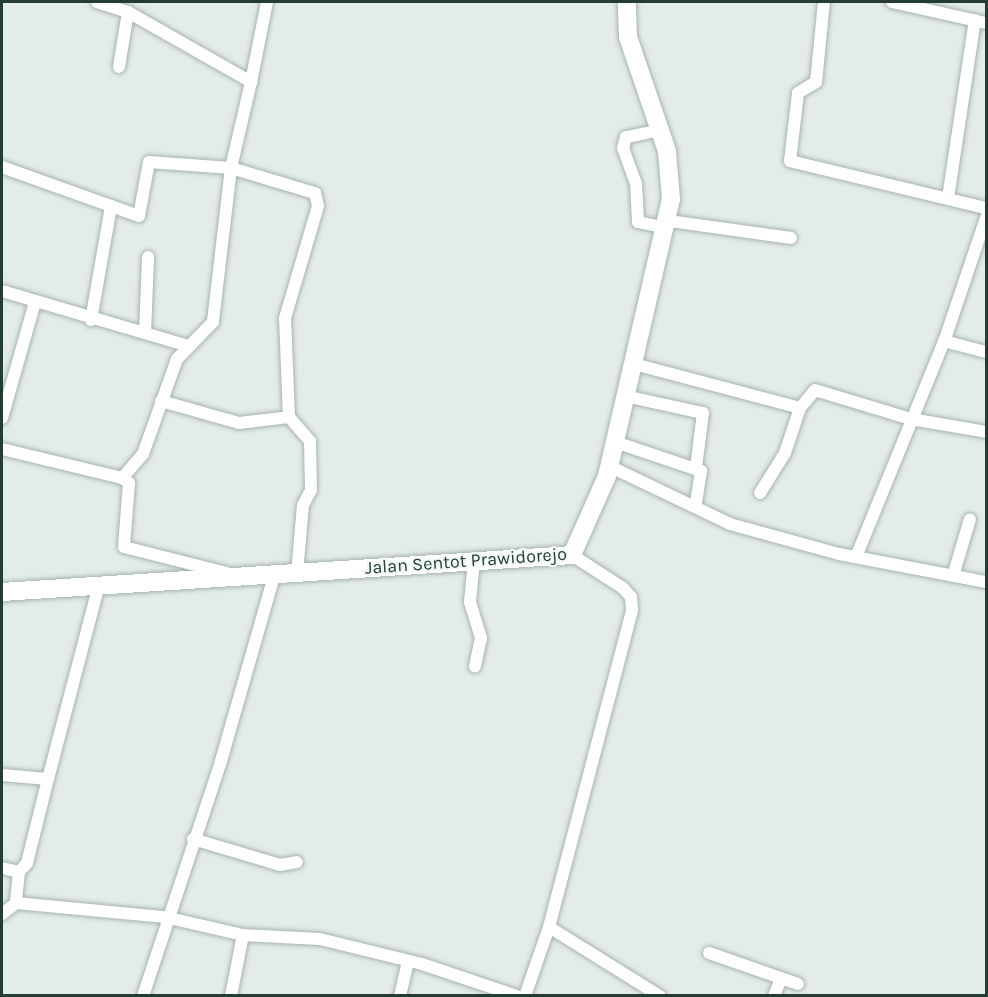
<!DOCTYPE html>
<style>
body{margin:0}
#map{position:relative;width:988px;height:997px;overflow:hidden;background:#e3ece7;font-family:Karla,sans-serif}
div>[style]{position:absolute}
.roads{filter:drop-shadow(0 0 2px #a6b4ae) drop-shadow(0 0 2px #a6b4ae)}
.minor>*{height:12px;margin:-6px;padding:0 6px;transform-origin:6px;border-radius:6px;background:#fff}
.secondary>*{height:18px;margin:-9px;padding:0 9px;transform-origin:9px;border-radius:9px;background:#fff}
span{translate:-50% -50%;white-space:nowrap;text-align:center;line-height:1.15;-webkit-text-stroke:4.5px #f3f9f6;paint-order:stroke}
.street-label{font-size:18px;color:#233d34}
.frame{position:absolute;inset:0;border:3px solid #233d34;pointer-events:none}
</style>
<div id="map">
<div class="roads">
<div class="minor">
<i style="left:97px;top:2px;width:33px;rotate:18deg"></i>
<i style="left:128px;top:12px;width:142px;rotate:29.6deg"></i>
<i style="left:251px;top:82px;width:88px;rotate:103.1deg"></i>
<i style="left:231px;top:168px;width:155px;rotate:96.7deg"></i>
<i style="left:213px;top:322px;width:52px;rotate:134.2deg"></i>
<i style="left:177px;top:359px;width:101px;rotate:109.7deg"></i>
<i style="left:143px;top:454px;width:32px;rotate:131deg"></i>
<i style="left:824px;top:2px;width:80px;rotate:95.7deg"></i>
<i style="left:816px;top:82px;width:21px;rotate:149deg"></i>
<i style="left:798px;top:93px;width:68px;rotate:96.7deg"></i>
<i style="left:790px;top:161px;width:202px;rotate:13.5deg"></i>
<i style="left:892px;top:2px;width:96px;rotate:12.6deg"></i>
<i style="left:119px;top:67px;width:56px;rotate:-80.7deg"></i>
<i style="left:251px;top:82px;width:82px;rotate:-78.7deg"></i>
<i style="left:660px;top:130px;width:35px;rotate:168deg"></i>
<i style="left:626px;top:137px;width:11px;rotate:105deg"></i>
<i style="left:623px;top:148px;width:37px;rotate:70deg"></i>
<i style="left:636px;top:183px;width:39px;rotate:87deg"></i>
<i style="left:638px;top:222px;width:30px;rotate:12deg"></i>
<i style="left:2px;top:167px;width:145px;rotate:19.7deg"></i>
<i style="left:139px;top:216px;width:55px;rotate:-79.5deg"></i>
<i style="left:149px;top:162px;width:82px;rotate:4.2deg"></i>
<i style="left:231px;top:168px;width:88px;rotate:16.6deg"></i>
<i style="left:315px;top:193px;width:13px;rotate:77deg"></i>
<i style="left:318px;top:206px;width:117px;rotate:106.4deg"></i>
<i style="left:285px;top:318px;width:99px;rotate:87.7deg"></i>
<i style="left:289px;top:417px;width:32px;rotate:49deg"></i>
<i style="left:310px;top:441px;width:49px;rotate:88.8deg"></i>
<i style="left:311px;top:490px;width:17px;rotate:118deg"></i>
<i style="left:303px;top:505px;width:68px;rotate:95deg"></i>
<i style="left:948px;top:198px;width:180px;rotate:-81.4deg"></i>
<i style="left:669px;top:221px;width:123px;rotate:7.9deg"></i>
<i style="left:2px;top:291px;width:191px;rotate:16.4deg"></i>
<i style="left:91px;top:320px;width:116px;rotate:-80deg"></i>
<i style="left:145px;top:333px;width:76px;rotate:-87.7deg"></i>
<i style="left:944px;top:341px;width:43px;rotate:14.7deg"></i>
<i style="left:634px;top:364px;width:172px;rotate:14.8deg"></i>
<i style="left:800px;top:408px;width:23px;rotate:-50deg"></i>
<i style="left:815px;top:390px;width:100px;rotate:16.8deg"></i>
<i style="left:911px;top:419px;width:76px;rotate:9.8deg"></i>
<i style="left:625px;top:396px;width:80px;rotate:12.3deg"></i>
<i style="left:703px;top:413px;width:55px;rotate:97.3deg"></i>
<i style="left:161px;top:401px;width:81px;rotate:15.8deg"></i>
<i style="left:239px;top:423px;width:50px;rotate:-6.8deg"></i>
<i style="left:2px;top:418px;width:121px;rotate:-74.1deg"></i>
<i style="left:615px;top:442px;width:91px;rotate:18.6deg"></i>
<i style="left:701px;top:471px;width:36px;rotate:99deg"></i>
<i style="left:2px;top:449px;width:123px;rotate:13.6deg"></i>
<i style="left:122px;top:478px;width:9px;rotate:36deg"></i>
<i style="left:129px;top:483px;width:64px;rotate:94.5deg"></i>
<i style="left:124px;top:547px;width:106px;rotate:14.2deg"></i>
<i style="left:609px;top:466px;width:134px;rotate:25.6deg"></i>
<i style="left:730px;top:524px;width:113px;rotate:15.4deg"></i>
<i style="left:839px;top:554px;width:150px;rotate:10.8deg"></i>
<i style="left:760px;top:493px;width:47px;rotate:-58deg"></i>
<i style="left:785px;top:453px;width:47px;rotate:-71.6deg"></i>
<i style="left:856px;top:557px;width:239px;rotate:-67.8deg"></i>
<i style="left:946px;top:336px;width:125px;rotate:-71.3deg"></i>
<i style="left:474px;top:561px;width:41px;rotate:95.6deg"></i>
<i style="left:470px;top:602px;width:38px;rotate:73deg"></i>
<i style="left:481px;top:638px;width:29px;rotate:102deg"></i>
<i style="left:953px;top:576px;width:59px;rotate:-73.4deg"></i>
<i style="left:2px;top:775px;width:46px;rotate:5deg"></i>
<i style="left:48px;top:779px;width:196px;rotate:-75.3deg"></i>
<i style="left:193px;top:839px;width:91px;rotate:16.6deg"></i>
<i style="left:280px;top:865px;width:17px;rotate:-10deg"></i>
<i style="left:2px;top:868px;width:17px;rotate:13deg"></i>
<i style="left:19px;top:872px;width:31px;rotate:96deg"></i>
<i style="left:16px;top:903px;width:150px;rotate:5.4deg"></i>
<i style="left:165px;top:917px;width:80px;rotate:13deg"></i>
<i style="left:243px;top:935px;width:77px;rotate:3deg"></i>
<i style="left:320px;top:939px;width:105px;rotate:13.8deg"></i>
<i style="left:422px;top:964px;width:100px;rotate:18.6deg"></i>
<i style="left:19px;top:872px;width:12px;rotate:-48deg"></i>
<i style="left:27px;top:863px;width:87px;rotate:-76deg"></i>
<i style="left:2px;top:914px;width:18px;rotate:-38deg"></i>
<i style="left:549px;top:927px;width:131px;rotate:31.9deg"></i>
<i style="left:709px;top:953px;width:94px;rotate:19.2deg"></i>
<i style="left:143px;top:996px;width:248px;rotate:-71.6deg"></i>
<i style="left:221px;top:761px;width:196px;rotate:-74deg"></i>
<i style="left:231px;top:996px;width:62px;rotate:-78.9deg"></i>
<i style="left:400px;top:996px;width:36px;rotate:-77deg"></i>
<i style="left:525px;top:996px;width:73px;rotate:-70.8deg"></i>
<i style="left:549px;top:927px;width:328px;rotate:-75.3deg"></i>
<i style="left:632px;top:610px;width:13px;rotate:-94deg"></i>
<i style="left:631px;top:597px;width:12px;rotate:-132deg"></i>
<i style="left:623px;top:588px;width:61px;rotate:-147.1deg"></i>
<i style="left:774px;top:996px;width:18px;rotate:-68deg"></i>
</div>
<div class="secondary">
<i style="left:2px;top:592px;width:571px;rotate:-3.71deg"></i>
<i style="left:572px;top:555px;width:86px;rotate:-66.1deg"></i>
<i style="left:607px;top:476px;width:284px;rotate:-77deg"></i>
<i style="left:671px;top:199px;width:48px;rotate:-94.8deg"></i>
<i style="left:667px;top:151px;width:120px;rotate:-108.9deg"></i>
<i style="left:628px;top:37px;width:35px;rotate:-92deg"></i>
</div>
</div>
<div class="street-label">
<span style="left:466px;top:561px;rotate:-4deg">Jalan Sentot Prawidorejo</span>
</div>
<div class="frame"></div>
</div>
